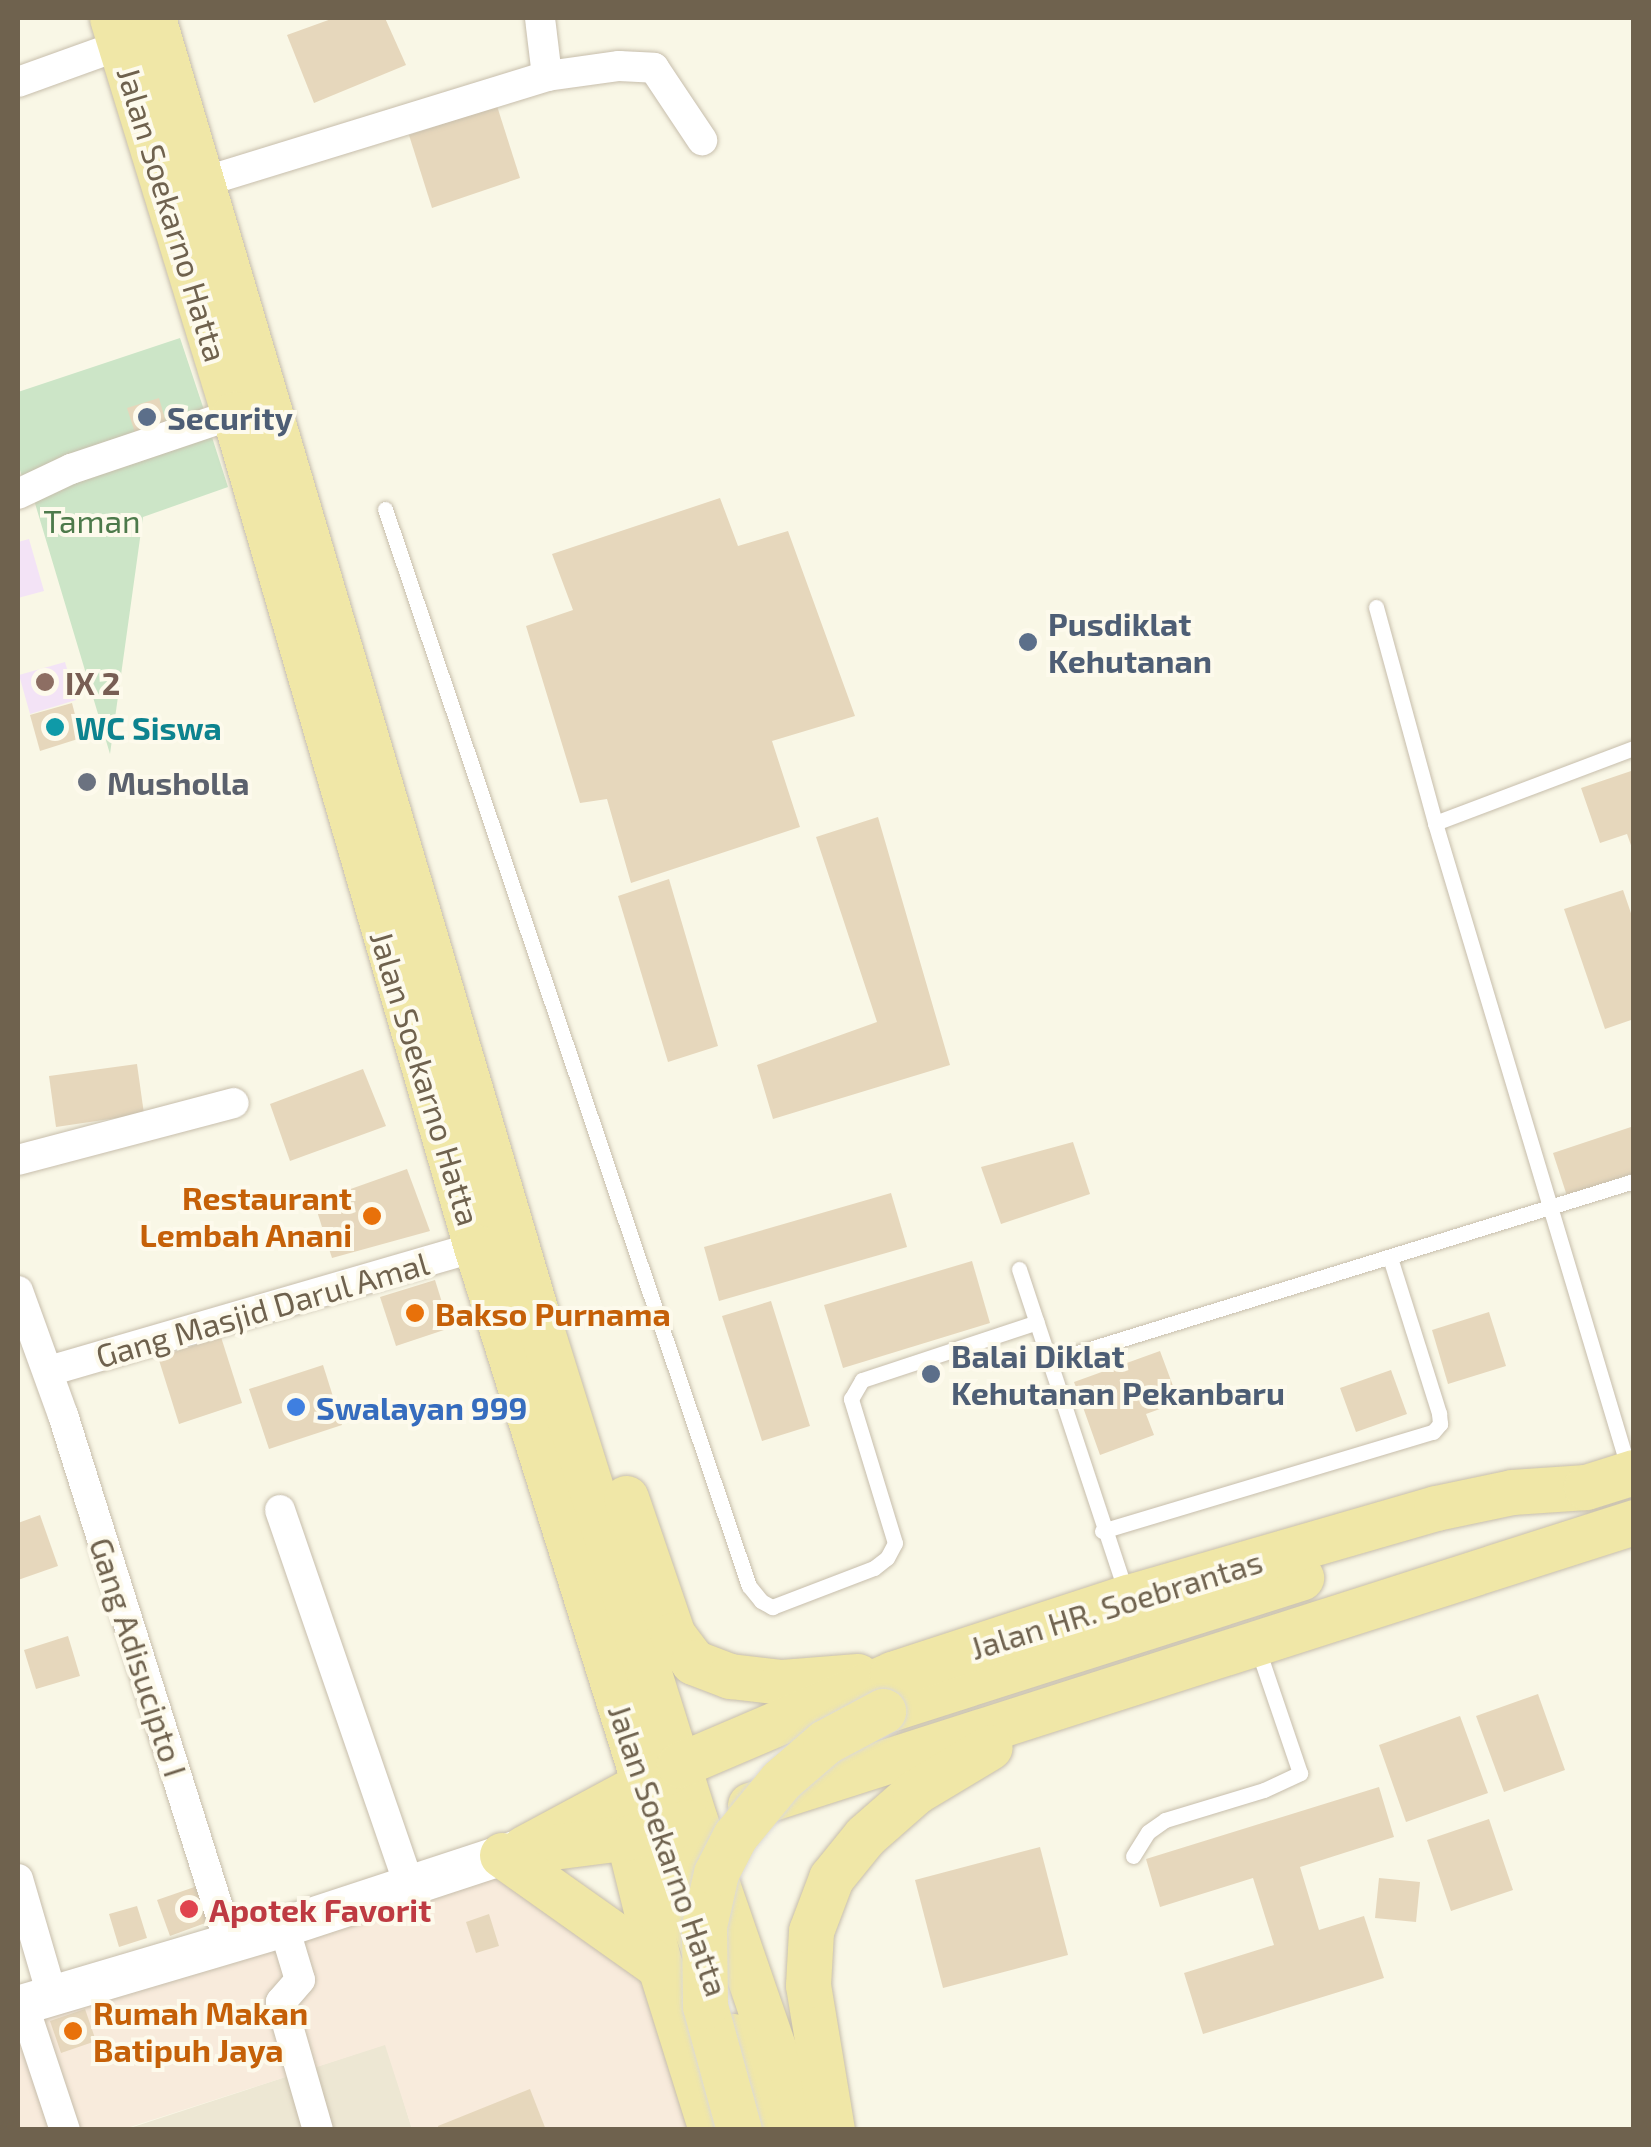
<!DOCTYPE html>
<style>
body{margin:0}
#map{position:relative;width:1651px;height:2147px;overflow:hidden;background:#f9f7e6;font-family:"Exo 2",sans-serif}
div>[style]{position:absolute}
.residential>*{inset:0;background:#ede7d3}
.commercial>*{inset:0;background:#f8ebdc}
.education>*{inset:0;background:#f3e3f6}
.green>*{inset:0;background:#cce5c7}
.building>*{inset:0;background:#e6d7bc}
.roads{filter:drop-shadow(0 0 2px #c7beac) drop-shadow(0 0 2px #c7beac)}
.service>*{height:15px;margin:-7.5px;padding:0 7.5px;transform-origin:7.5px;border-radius:7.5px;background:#fff}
.minor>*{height:30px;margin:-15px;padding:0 15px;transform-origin:15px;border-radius:15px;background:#fff}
.secondary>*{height:40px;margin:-20px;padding:0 20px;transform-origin:20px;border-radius:20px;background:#fff}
.primary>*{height:45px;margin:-22.5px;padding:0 22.5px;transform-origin:22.5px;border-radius:22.5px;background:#f0e7a7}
.bridges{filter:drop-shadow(0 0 2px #dcd9d5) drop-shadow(0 0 2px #dcd9d5)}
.primary-bridge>*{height:45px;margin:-22.5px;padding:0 22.5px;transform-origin:22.5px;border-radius:22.5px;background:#f0e7a7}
.dots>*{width:28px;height:28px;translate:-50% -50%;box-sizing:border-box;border:5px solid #fdfaec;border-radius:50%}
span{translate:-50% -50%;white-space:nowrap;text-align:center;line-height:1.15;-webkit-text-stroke:8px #fdfaec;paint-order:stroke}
.street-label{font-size:32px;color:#6f624e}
.service-label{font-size:32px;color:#4e5e75;font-weight:700}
.left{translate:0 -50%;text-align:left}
.park-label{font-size:32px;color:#4d7a4b}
.education-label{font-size:32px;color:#785e54;font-weight:700}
.culture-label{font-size:32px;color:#0d838f;font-weight:700}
.worship-label{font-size:32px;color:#5b616d;font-weight:700}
.food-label{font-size:32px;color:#c56008;font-weight:700}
.right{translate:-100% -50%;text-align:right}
.shop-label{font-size:32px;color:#366cbe;font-weight:700}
.health-label{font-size:32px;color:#be3a42;font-weight:700}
.frame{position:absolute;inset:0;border:20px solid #6f624e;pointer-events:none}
</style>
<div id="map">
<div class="residential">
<i style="clip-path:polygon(386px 2044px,412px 2129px,124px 2130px)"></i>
</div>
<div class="commercial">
<i style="clip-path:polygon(487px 1868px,650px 1970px,699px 2129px,412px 2129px,385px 2045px,124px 2129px,18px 2129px,18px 2017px)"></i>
</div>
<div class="education">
<i style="clip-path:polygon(29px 539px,44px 591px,18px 598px,18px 542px)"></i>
<i style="clip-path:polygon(65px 662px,76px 700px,30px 714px,19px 675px)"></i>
</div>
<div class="green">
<i style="clip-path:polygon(180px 338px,207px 419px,25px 488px,18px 463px,18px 392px)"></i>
<i style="clip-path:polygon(210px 431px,228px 487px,143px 517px,110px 754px,34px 500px,59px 478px)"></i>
</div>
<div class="building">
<i style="clip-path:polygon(334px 18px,385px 18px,406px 65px,314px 103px,287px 35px)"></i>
<i style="clip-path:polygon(497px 106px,520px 178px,432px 208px,409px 135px)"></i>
<i style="clip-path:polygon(159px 398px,167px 426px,136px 436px,127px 408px)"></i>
<i style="clip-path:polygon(720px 498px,738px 546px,788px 531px,855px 716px,772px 741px,800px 827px,631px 883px,607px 799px,580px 803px,526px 626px,573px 610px,552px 554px)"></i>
<i style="clip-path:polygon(72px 703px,81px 738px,40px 751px,30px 715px)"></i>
<i style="clip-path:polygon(1634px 770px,1634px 851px,1633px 851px,1627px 834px,1600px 843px,1581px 788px)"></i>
<i style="clip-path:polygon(878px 817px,950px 1065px,773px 1119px,757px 1065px,877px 1022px,816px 837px)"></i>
<i style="clip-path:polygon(669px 879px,718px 1046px,668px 1062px,618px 896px)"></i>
<i style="clip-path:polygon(1623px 890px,1634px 922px,1634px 1019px,1605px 1029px,1564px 909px)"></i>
<i style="clip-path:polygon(137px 1064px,144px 1114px,56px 1127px,49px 1076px)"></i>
<i style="clip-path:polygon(363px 1069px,386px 1126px,290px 1161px,270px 1104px)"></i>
<i style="clip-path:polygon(1634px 1126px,1634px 1173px,1567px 1196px,1553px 1153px)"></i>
<i style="clip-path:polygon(1073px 1142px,1090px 1194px,1001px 1224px,981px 1167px)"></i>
<i style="clip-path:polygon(407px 1169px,430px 1231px,332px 1258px,314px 1202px)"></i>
<i style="clip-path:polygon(891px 1193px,907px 1247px,719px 1301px,704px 1247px)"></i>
<i style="clip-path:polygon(972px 1261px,990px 1323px,843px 1368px,824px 1305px)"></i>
<i style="clip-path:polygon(435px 1280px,450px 1328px,396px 1346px,380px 1297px)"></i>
<i style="clip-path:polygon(771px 1301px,810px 1426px,762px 1441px,722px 1316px)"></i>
<i style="clip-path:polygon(1489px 1312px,1506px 1366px,1448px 1384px,1432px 1330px)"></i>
<i style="clip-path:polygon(221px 1337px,242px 1403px,179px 1424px,158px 1357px)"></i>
<i style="clip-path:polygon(1160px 1351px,1179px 1402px,1146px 1414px,1154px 1435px,1100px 1455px,1074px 1382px)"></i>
<i style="clip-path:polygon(323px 1365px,342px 1425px,269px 1449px,249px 1389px)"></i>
<i style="clip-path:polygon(1391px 1370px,1407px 1414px,1356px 1432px,1340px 1388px)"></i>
<i style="clip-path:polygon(40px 1515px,58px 1566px,18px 1580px,18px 1523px)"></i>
<i style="clip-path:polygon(68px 1636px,80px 1676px,36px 1689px,24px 1650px)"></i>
<i style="clip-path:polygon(1538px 1694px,1565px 1770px,1504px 1792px,1476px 1716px)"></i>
<i style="clip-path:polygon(1460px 1716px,1488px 1793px,1406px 1822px,1379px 1745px)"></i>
<i style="clip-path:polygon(1379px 1787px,1394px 1837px,1300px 1867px,1319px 1930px,1364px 1916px,1384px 1978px,1203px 2034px,1184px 1973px,1274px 1945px,1253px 1878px,1160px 1907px,1146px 1859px)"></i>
<i style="clip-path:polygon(1489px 1819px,1513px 1890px,1451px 1911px,1427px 1840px)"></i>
<i style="clip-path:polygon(1040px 1847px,1068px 1955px,943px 1988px,915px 1880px)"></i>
<i style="clip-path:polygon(1379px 1878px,1420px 1882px,1416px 1922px,1375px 1918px)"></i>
<i style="clip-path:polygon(206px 1883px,219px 1918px,170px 1936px,157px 1900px)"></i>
<i style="clip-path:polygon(137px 1906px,147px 1938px,119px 1947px,109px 1914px)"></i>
<i style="clip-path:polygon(489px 1914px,499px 1946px,476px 1953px,466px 1922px)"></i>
<i style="clip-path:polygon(85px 2009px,96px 2041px,61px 2053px,50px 2021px)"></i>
<i style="clip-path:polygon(530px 2089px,546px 2130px,439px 2130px,438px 2126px)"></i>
</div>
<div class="roads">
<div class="service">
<i style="left:385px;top:509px;width:1137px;rotate:71.33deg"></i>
<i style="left:749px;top:1586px;width:19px;rotate:51deg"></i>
<i style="left:761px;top:1601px;width:13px;rotate:29deg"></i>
<i style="left:772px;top:1607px;width:109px;rotate:-20.9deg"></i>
<i style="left:874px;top:1568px;width:16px;rotate:-38deg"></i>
<i style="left:887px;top:1558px;width:17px;rotate:-62deg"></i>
<i style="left:895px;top:1543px;width:151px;rotate:-107deg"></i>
<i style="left:851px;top:1399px;width:22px;rotate:-60deg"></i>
<i style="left:862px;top:1380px;width:184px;rotate:-18.3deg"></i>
<i style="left:1376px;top:607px;width:224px;rotate:74.7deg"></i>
<i style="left:1435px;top:823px;width:675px;rotate:73.31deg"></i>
<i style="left:1435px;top:823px;width:213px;rotate:-20.7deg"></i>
<i style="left:1019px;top:1269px;width:340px;rotate:71.7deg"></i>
<i style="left:1051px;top:1361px;width:610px;rotate:-17.16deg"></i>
<i style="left:1102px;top:1531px;width:345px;rotate:-16.7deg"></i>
<i style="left:1433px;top:1432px;width:11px;rotate:-49deg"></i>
<i style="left:1440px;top:1424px;width:11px;rotate:-95deg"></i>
<i style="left:1439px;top:1413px;width:163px;rotate:-107.5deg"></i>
<i style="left:1133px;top:1856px;width:28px;rotate:-58deg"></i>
<i style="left:1148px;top:1832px;width:21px;rotate:-35deg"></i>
<i style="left:1165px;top:1820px;width:103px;rotate:-16.9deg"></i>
<i style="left:1264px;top:1790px;width:40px;rotate:-25deg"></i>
<i style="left:1300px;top:1773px;width:133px;rotate:-108.8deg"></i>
</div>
<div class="minor">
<i style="left:547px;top:76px;width:73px;rotate:-7.9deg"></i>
<i style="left:619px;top:66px;width:35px;rotate:3deg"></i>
<i style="left:654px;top:68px;width:87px;rotate:56.3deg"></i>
<i style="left:18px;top:82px;width:109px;rotate:-19.8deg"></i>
<i style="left:203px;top:182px;width:360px;rotate:-17.1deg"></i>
<i style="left:547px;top:76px;width:58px;rotate:-96.9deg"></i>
<i style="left:18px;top:494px;width:59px;rotate:-25.3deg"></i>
<i style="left:71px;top:469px;width:172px;rotate:-18.6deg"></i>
<i style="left:18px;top:1160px;width:223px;rotate:-14.8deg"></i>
<i style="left:18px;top:1291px;width:132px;rotate:70.1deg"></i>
<i style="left:63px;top:1415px;width:553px;rotate:72.52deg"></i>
<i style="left:49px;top:1371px;width:445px;rotate:-16.2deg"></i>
<i style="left:280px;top:1510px;width:397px;rotate:71deg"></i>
<i style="left:18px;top:1879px;width:121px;rotate:73.7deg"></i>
<i style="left:284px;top:1927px;width:55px;rotate:73.2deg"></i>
<i style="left:300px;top:1980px;width:29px;rotate:131deg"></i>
<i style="left:281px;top:2002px;width:133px;rotate:73.9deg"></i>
<i style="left:23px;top:2004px;width:133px;rotate:71.6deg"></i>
</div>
<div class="secondary">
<i style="left:18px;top:2006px;width:277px;rotate:-16.5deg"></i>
<i style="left:284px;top:1927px;width:253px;rotate:-18.2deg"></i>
</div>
<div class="primary">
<i style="left:112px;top:18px;width:414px;rotate:72.9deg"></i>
<i style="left:234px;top:414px;width:867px;rotate:73.8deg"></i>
<i style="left:476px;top:1247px;width:562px;rotate:72.6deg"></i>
<i style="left:644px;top:1783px;width:184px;rotate:70.3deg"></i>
<i style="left:153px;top:18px;width:1360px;rotate:73.51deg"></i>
<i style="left:539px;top:1322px;width:522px;rotate:72.61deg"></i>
<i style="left:695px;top:1820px;width:328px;rotate:71deg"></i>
<i style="left:626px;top:1498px;width:145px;rotate:71.1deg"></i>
<i style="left:673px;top:1635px;width:34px;rotate:53deg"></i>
<i style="left:693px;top:1662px;width:40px;rotate:21deg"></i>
<i style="left:730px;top:1676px;width:52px;rotate:6.6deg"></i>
<i style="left:782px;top:1682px;width:76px;rotate:-4.5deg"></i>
<i style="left:883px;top:1711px;width:439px;rotate:-17.7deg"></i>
<i style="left:750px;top:1805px;width:928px;rotate:-17.75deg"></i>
<i style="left:621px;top:1809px;width:163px;rotate:76.1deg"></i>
<i style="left:660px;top:1967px;width:171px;rotate:72.6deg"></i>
<i style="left:524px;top:1848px;width:176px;rotate:-28.2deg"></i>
<i style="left:679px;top:1765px;width:232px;rotate:-23.1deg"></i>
<i style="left:892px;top:1674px;width:248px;rotate:-18.1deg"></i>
<i style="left:1128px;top:1597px;width:321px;rotate:-16.1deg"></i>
<i style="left:1436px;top:1508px;width:78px;rotate:-11.9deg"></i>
<i style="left:1512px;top:1492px;width:74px;rotate:-3.9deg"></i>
<i style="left:1586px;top:1487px;width:50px;rotate:-17.4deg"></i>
<i style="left:545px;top:1848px;width:86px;rotate:-7.4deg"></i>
<i style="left:630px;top:1837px;width:60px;rotate:-14.5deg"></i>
<i style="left:502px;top:1855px;width:194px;rotate:35.3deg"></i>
<i style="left:733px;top:2036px;width:99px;rotate:71.7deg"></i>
<i style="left:832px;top:2130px;width:147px;rotate:-99.4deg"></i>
<i style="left:808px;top:1985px;width:54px;rotate:-86.8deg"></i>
<i style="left:811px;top:1931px;width:57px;rotate:-69.3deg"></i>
<i style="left:831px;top:1878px;width:54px;rotate:-51deg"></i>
<i style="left:865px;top:1836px;width:67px;rotate:-41.3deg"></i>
<i style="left:915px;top:1792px;width:87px;rotate:-31deg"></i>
</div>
</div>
<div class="bridges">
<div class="primary-bridge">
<i style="left:739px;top:2130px;width:129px;rotate:-105.3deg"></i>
<i style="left:705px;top:2006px;width:80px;rotate:-90.7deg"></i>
<i style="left:704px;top:1926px;width:54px;rotate:-77.2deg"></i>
<i style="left:716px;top:1873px;width:42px;rotate:-62.8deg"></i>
<i style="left:735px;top:1836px;width:72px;rotate:-50.6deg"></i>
<i style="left:781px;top:1780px;width:58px;rotate:-40.8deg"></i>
<i style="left:825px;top:1742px;width:66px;rotate:-28.1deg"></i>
</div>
</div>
<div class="dots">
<i style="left:147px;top:417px;background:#5c6f8a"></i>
<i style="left:1028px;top:642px;background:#5c6f8a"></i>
<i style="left:45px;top:682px;background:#8d6e63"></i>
<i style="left:55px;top:727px;background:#0f9aa8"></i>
<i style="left:87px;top:782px;background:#6b7280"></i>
<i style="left:372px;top:1216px;background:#e8710a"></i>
<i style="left:415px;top:1313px;background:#e8710a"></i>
<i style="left:931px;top:1374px;background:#5c6f8a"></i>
<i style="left:296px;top:1407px;background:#3f7fe0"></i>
<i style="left:189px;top:1909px;background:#e0444e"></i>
<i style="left:73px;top:2031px;background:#e8710a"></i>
</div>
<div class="street-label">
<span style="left:173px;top:214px;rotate:73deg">Jalan Soekarno Hatta</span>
<span style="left:426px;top:1078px;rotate:73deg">Jalan Soekarno Hatta</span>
<span style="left:262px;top:1309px;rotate:-16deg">Gang Masjid Darul Amal</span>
<span style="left:1116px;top:1604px;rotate:-17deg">Jalan HR. Soebrantas</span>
<span style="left:139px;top:1657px;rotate:72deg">Gang Adisucipto I</span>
<span style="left:669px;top:1850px;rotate:71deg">Jalan Soekarno Hatta</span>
</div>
<div class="service-label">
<span class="left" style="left:167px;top:417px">Security</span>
<span class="left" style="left:1048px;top:642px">Pusdiklat<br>Kehutanan</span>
<span class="left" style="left:951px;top:1374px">Balai Diklat<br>Kehutanan Pekanbaru</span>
</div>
<div class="park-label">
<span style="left:92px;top:520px">Taman</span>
</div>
<div class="education-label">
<span class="left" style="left:65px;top:682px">IX 2</span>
</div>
<div class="culture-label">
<span class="left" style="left:75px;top:727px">WC Siswa</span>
</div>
<div class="worship-label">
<span class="left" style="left:107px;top:782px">Musholla</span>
</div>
<div class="food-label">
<span class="right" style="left:352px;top:1216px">Restaurant<br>Lembah Anani</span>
<span class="left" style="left:435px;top:1313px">Bakso Purnama</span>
<span class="left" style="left:93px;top:2031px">Rumah Makan<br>Batipuh Jaya</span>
</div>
<div class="shop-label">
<span class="left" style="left:316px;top:1407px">Swalayan 999</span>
</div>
<div class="health-label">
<span class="left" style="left:209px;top:1909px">Apotek Favorit</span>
</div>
<div class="frame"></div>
</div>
